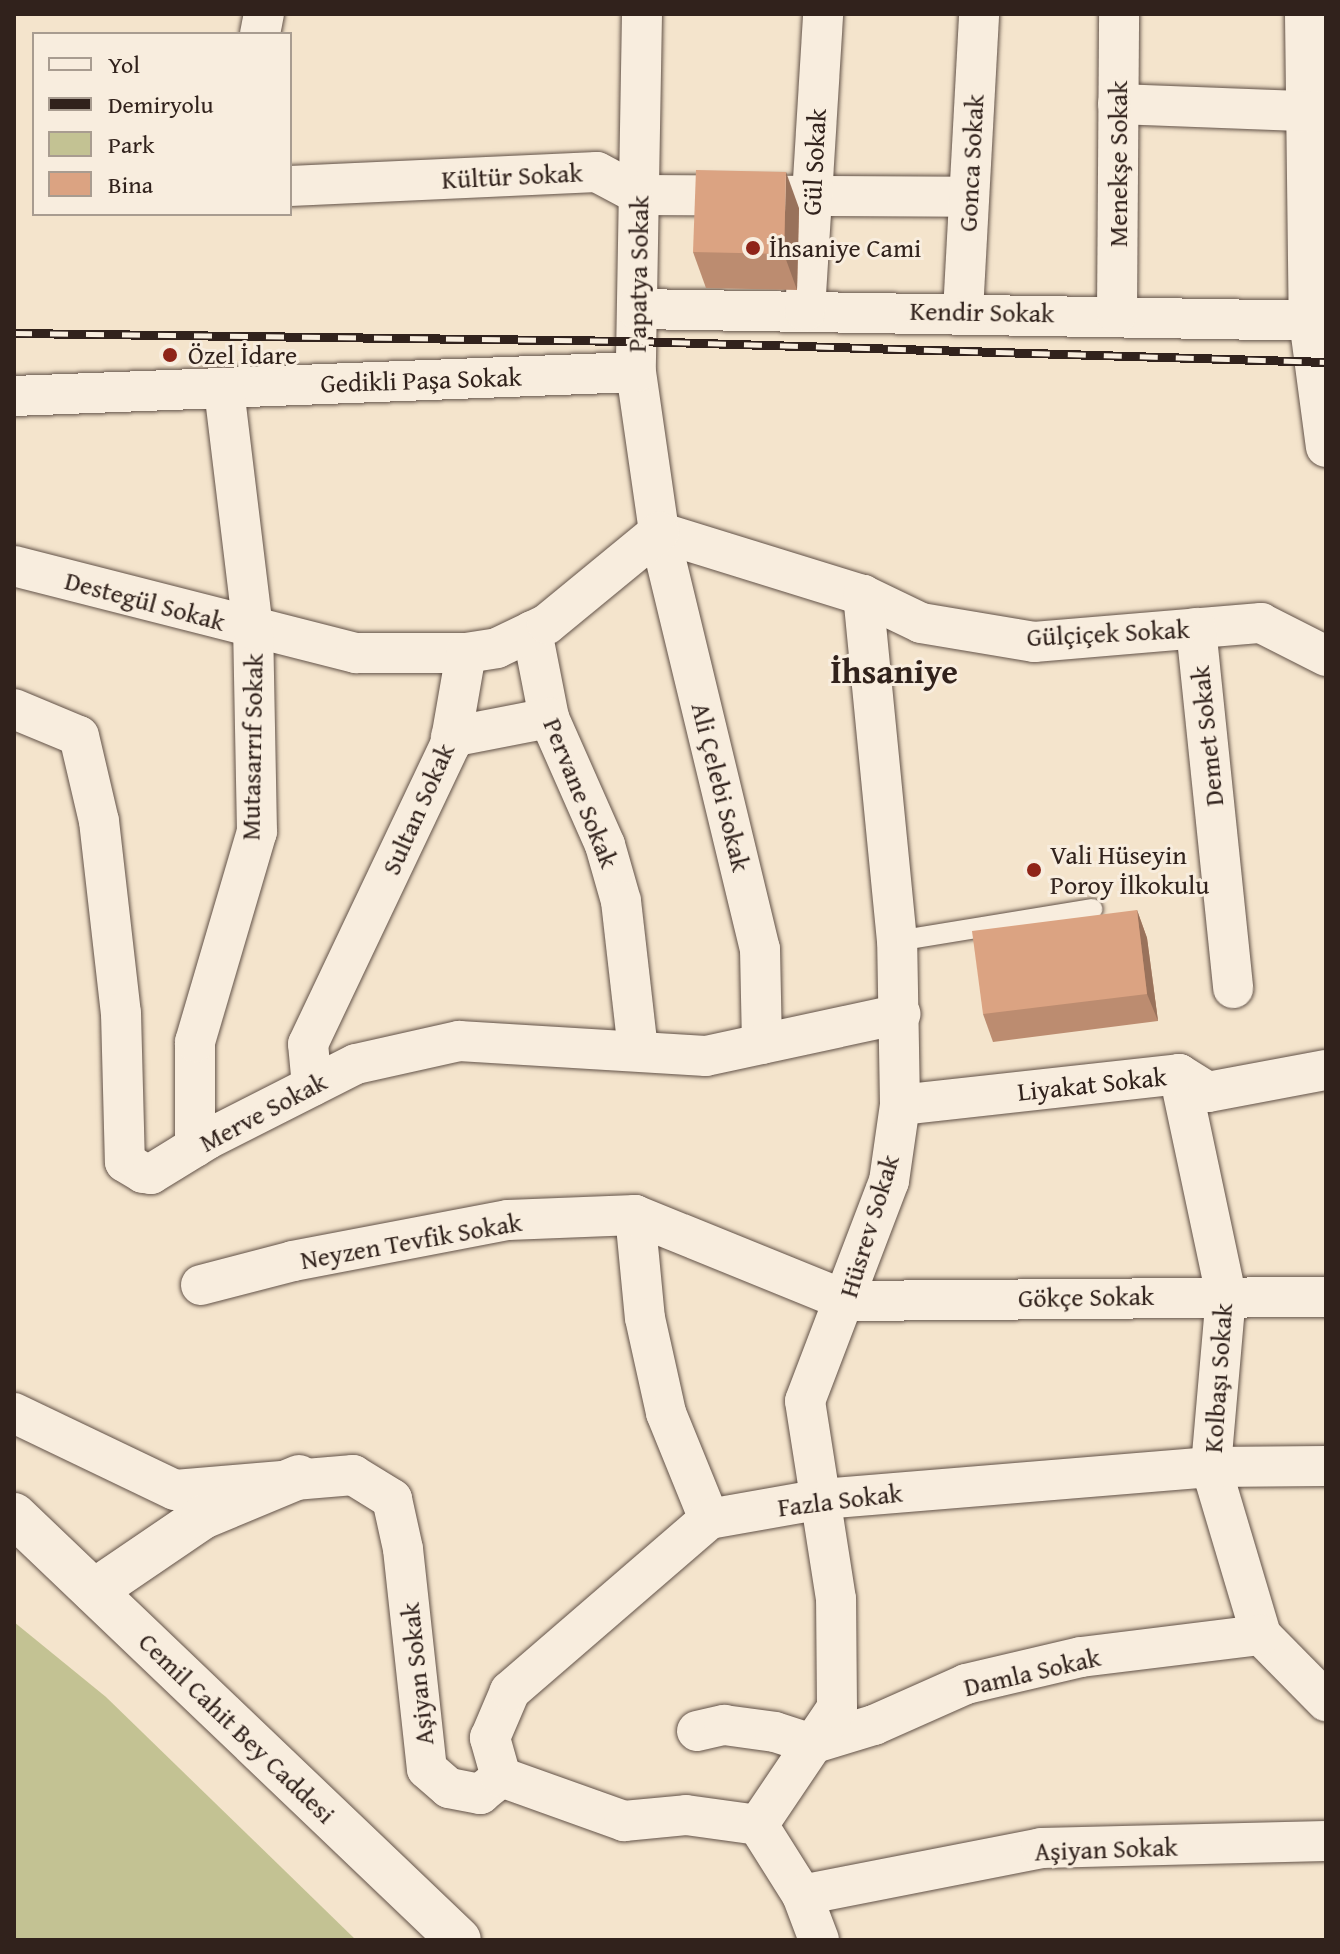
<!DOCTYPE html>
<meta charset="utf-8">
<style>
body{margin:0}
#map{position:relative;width:1340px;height:1954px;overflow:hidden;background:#f4e4cc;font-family:"Gentium Book Plus",serif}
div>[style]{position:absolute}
.green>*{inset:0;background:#c3c293}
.roads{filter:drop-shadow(0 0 2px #625248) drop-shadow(0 0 2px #625248)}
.lane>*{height:20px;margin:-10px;padding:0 10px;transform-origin:10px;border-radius:10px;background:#f8edde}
.street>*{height:40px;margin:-20px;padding:0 20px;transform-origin:20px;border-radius:20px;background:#f8edde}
.secondary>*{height:44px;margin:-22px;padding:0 22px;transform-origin:22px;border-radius:22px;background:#f8edde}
.rail>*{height:9px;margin-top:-4.5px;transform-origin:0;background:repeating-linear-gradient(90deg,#f8edde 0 18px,#31221c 0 36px);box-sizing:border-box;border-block:2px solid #31221c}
.wall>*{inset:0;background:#bc8c70}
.shaded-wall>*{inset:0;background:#99725b}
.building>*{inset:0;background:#dba382}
.dots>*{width:22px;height:22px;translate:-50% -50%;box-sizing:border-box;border:4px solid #f8edde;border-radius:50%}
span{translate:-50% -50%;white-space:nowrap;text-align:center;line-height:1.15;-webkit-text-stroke:6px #f8edde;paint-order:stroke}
.street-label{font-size:26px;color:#31221c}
.poi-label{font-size:26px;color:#31221c}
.left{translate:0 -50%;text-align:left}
.district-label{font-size:34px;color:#31221c;font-weight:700}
.frame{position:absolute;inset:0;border:16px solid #31221c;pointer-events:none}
.legend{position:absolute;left:32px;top:32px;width:260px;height:184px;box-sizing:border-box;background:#f8edde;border:2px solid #a89c90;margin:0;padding:10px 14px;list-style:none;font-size:24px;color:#31221c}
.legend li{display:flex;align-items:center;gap:16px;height:40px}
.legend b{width:40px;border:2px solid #a89c90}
</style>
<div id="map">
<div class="green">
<i style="clip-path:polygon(14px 1622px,106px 1697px,356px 1940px,14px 1940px)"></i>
</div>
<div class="roads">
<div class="lane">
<i style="left:897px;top:941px;width:198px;rotate:-9.3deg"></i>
</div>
<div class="street">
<i style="left:642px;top:14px;width:358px;rotate:91deg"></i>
<i style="left:636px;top:372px;width:162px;rotate:81.8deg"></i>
<i style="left:659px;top:532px;width:429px;rotate:76.4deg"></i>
<i style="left:760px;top:949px;width:95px;rotate:88.8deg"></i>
<i style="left:1305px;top:14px;width:306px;rotate:89.3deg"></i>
<i style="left:1309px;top:320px;width:128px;rotate:82.4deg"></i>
<i style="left:260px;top:34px;width:20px;rotate:-79deg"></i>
<i style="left:1118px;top:104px;width:208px;rotate:2.2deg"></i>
<i style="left:290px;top:186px;width:307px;rotate:-2.6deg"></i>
<i style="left:597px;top:172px;width:49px;rotate:28.1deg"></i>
<i style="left:640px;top:195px;width:329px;rotate:0.3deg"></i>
<i style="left:637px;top:309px;width:689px;rotate:1deg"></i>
<i style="left:805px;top:311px;width:298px;rotate:-86.5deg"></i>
<i style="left:963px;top:312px;width:298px;rotate:-86.9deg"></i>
<i style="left:1117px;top:314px;width:300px;rotate:-89.6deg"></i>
<i style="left:14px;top:396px;width:622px;rotate:-2.21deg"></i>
<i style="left:659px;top:532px;width:214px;rotate:17.2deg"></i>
<i style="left:863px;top:595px;width:64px;rotate:25.8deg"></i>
<i style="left:921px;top:623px;width:115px;rotate:9.5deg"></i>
<i style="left:1034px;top:642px;width:228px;rotate:-4.8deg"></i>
<i style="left:1261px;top:623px;width:73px;rotate:26.9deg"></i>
<i style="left:14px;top:566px;width:353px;rotate:14.3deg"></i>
<i style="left:356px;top:653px;width:110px"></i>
<i style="left:1196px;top:628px;width:362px;rotate:84.1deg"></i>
<i style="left:532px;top:631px;width:89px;rotate:78.9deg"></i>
<i style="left:549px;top:718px;width:139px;rotate:66.2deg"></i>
<i style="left:605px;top:845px;width:58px;rotate:74.1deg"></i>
<i style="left:621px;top:901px;width:150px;rotate:83.5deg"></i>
<i style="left:14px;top:709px;width:70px;rotate:22.6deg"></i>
<i style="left:79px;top:736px;width:87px;rotate:76.8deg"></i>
<i style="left:99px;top:821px;width:193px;rotate:83.5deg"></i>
<i style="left:121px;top:1013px;width:149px;rotate:88.5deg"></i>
<i style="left:125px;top:1162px;width:21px;rotate:31deg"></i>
<i style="left:143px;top:1173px;width:8px;rotate:7deg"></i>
<i style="left:151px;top:1174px;width:67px;rotate:-31.6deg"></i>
<i style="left:208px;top:1139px;width:166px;rotate:-26.9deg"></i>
<i style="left:356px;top:1064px;width:106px;rotate:-12.6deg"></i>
<i style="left:459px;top:1041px;width:247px;rotate:3.5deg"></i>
<i style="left:706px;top:1056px;width:199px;rotate:-12.2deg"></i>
<i style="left:451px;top:737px;width:100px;rotate:-11deg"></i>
<i style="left:1179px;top:1074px;width:226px;rotate:78deg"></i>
<i style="left:1226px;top:1295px;width:173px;rotate:95deg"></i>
<i style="left:1211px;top:1467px;width:175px;rotate:73.4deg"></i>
<i style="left:1261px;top:1635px;width:93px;rotate:45.4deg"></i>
<i style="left:312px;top:1086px;width:42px;rotate:-95.4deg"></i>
<i style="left:308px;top:1044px;width:331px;rotate:-64.6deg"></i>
<i style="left:450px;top:745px;width:93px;rotate:-80.1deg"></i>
<i style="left:466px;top:653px;width:31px;rotate:-9deg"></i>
<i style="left:497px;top:648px;width:55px;rotate:-25.6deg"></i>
<i style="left:547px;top:624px;width:145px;rotate:-39.4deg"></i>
<i style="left:900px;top:1105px;width:281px;rotate:-6.3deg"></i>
<i style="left:1179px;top:1074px;width:34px;rotate:32deg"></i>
<i style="left:1208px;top:1092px;width:120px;rotate:-10.6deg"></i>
<i style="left:195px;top:1147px;width:105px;rotate:-90deg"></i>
<i style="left:195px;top:1042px;width:219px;rotate:-73.6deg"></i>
<i style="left:257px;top:832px;width:203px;rotate:-91.1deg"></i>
<i style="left:253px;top:629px;width:243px;rotate:-96.9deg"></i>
<i style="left:635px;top:1215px;width:103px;rotate:84.5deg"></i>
<i style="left:645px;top:1318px;width:97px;rotate:77.5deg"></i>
<i style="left:666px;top:1413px;width:114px;rotate:67.9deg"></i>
<i style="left:201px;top:1285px;width:95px;rotate:-14.6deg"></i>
<i style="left:293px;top:1261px;width:219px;rotate:-10.8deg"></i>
<i style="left:508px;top:1220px;width:127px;rotate:-2.3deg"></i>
<i style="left:635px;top:1215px;width:229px;rotate:22.1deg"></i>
<i style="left:847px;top:1301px;width:479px;rotate:-0.5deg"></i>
<i style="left:14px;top:1413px;width:178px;rotate:25.6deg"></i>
<i style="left:175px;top:1490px;width:179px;rotate:-4.8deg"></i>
<i style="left:353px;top:1475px;width:46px;rotate:31.6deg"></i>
<i style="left:392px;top:1499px;width:51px;rotate:77.6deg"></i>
<i style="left:403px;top:1549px;width:221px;rotate:83.8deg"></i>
<i style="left:427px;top:1769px;width:29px;rotate:41deg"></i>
<i style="left:449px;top:1788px;width:32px;rotate:11deg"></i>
<i style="left:480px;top:1794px;width:27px;rotate:-39deg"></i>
<i style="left:501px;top:1777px;width:131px;rotate:19.7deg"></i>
<i style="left:624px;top:1821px;width:62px;rotate:-5.5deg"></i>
<i style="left:686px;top:1815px;width:73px;rotate:7.9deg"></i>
<i style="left:758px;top:1825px;width:83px;rotate:57.8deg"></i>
<i style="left:802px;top:1895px;width:244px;rotate:-11.1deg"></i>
<i style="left:1041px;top:1848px;width:285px;rotate:-1.4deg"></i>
<i style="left:697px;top:1731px;width:28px;rotate:-13deg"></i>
<i style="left:724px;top:1725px;width:51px;rotate:7.8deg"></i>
<i style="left:775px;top:1732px;width:38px;rotate:18deg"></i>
<i style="left:811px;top:1744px;width:66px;rotate:-16.8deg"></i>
<i style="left:874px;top:1725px;width:101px;rotate:-24deg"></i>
<i style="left:966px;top:1684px;width:118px;rotate:-13.2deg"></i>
<i style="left:1081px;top:1657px;width:181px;rotate:-7deg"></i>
<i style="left:501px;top:1777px;width:41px;rotate:-105.8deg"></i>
<i style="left:490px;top:1738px;width:51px;rotate:-66.9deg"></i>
<i style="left:510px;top:1691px;width:263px;rotate:-40.8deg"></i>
<i style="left:709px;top:1519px;width:115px;rotate:-10deg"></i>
<i style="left:822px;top:1499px;width:390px;rotate:-4.7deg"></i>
<i style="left:1211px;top:1467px;width:115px;rotate:-0.5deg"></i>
<i style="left:758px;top:1825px;width:141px;rotate:-56deg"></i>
<i style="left:837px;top:1708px;width:109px;rotate:-90.5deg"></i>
<i style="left:836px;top:1599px;width:200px;rotate:-98.9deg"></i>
<i style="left:805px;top:1401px;width:235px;rotate:-69.1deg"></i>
<i style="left:889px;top:1181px;width:77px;rotate:-81.8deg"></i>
<i style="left:900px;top:1105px;width:164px;rotate:-91deg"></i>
<i style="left:897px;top:941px;width:348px;rotate:-95.6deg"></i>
<i style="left:802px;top:1895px;width:48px;rotate:69.3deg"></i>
</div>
<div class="secondary">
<i style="left:14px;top:1515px;width:615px;rotate:43.68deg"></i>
<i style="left:94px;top:1591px;width:132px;rotate:-34.2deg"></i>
<i style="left:203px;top:1517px;width:104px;rotate:-22.6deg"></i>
</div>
</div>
<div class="rail">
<i style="left:14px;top:333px;width:622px;rotate:0.74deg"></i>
<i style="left:636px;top:341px;width:690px;rotate:1.74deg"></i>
</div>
<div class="wall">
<i style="clip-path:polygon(799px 208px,797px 290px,706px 288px,693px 252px)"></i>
<i style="clip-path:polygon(1137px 910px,1147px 938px,1158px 1021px,993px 1042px,983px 1014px)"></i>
</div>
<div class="shaded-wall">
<i style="clip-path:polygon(786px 172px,799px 208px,797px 290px,784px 254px)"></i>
<i style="clip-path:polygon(1137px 910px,1147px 938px,1158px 1021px,1147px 994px)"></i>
</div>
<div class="building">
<i style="clip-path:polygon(696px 170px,786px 172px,784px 254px,693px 252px)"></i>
<i style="clip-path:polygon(1137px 910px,1147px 994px,983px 1014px,972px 931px)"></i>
</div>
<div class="dots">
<i style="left:753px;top:248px;background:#8f2418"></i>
<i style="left:170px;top:355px;background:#8f2418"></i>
<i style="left:1034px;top:870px;background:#8f2418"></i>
</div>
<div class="street-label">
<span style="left:814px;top:162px;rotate:-87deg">Gül Sokak</span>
<span style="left:971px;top:163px;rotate:-87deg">Gonca Sokak</span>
<span style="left:1118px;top:164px;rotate:-90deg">Menekşe Sokak</span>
<span style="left:512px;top:176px;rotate:-3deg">Kültür Sokak</span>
<span style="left:638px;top:274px;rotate:-89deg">Papatya Sokak</span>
<span style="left:982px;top:312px;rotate:1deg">Kendir Sokak</span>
<span style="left:421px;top:380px;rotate:-2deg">Gedikli Paşa Sokak</span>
<span style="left:145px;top:601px;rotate:15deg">Destegül Sokak</span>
<span style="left:1108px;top:633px;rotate:-3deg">Gülçiçek Sokak</span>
<span style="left:1207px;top:736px;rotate:-96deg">Demet Sokak</span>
<span style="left:252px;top:747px;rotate:-89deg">Mutasarrıf Sokak</span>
<span style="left:721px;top:787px;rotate:76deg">Ali Çelebi Sokak</span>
<span style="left:581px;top:793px;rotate:68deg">Pervane Sokak</span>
<span style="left:418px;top:809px;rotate:-66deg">Sultan Sokak</span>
<span style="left:1092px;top:1084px;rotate:-6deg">Liyakat Sokak</span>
<span style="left:263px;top:1112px;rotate:-28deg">Merve Sokak</span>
<span style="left:869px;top:1226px;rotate:-73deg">Hüsrev Sokak</span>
<span style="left:411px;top:1241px;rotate:-10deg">Neyzen Tevfik Sokak</span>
<span style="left:1086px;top:1297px;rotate:-1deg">Gökçe Sokak</span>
<span style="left:1218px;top:1378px;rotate:-86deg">Kolbaşı Sokak</span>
<span style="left:840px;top:1500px;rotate:-7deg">Fazla Sokak</span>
<span style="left:1032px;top:1672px;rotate:-13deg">Damla Sokak</span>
<span style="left:417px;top:1674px;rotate:-96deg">Aşiyan Sokak</span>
<span style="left:237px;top:1728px;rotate:44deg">Cemil Cahit Bey Caddesi</span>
<span style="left:1106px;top:1849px;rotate:-2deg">Aşiyan Sokak</span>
</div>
<div class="poi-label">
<span class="left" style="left:769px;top:248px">İhsaniye Cami</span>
<span class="left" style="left:188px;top:355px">Özel İdare</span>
<span class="left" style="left:1050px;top:870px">Vali Hüseyin<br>Poroy İlkokulu</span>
</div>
<div class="district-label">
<span style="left:894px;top:671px">İhsaniye</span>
</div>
<div class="frame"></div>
<ul class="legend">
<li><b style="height:10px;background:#f8edde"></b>Yol</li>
<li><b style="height:10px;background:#31221c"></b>Demiryolu</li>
<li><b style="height:22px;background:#c3c293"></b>Park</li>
<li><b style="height:22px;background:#dba382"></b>Bina</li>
</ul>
</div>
